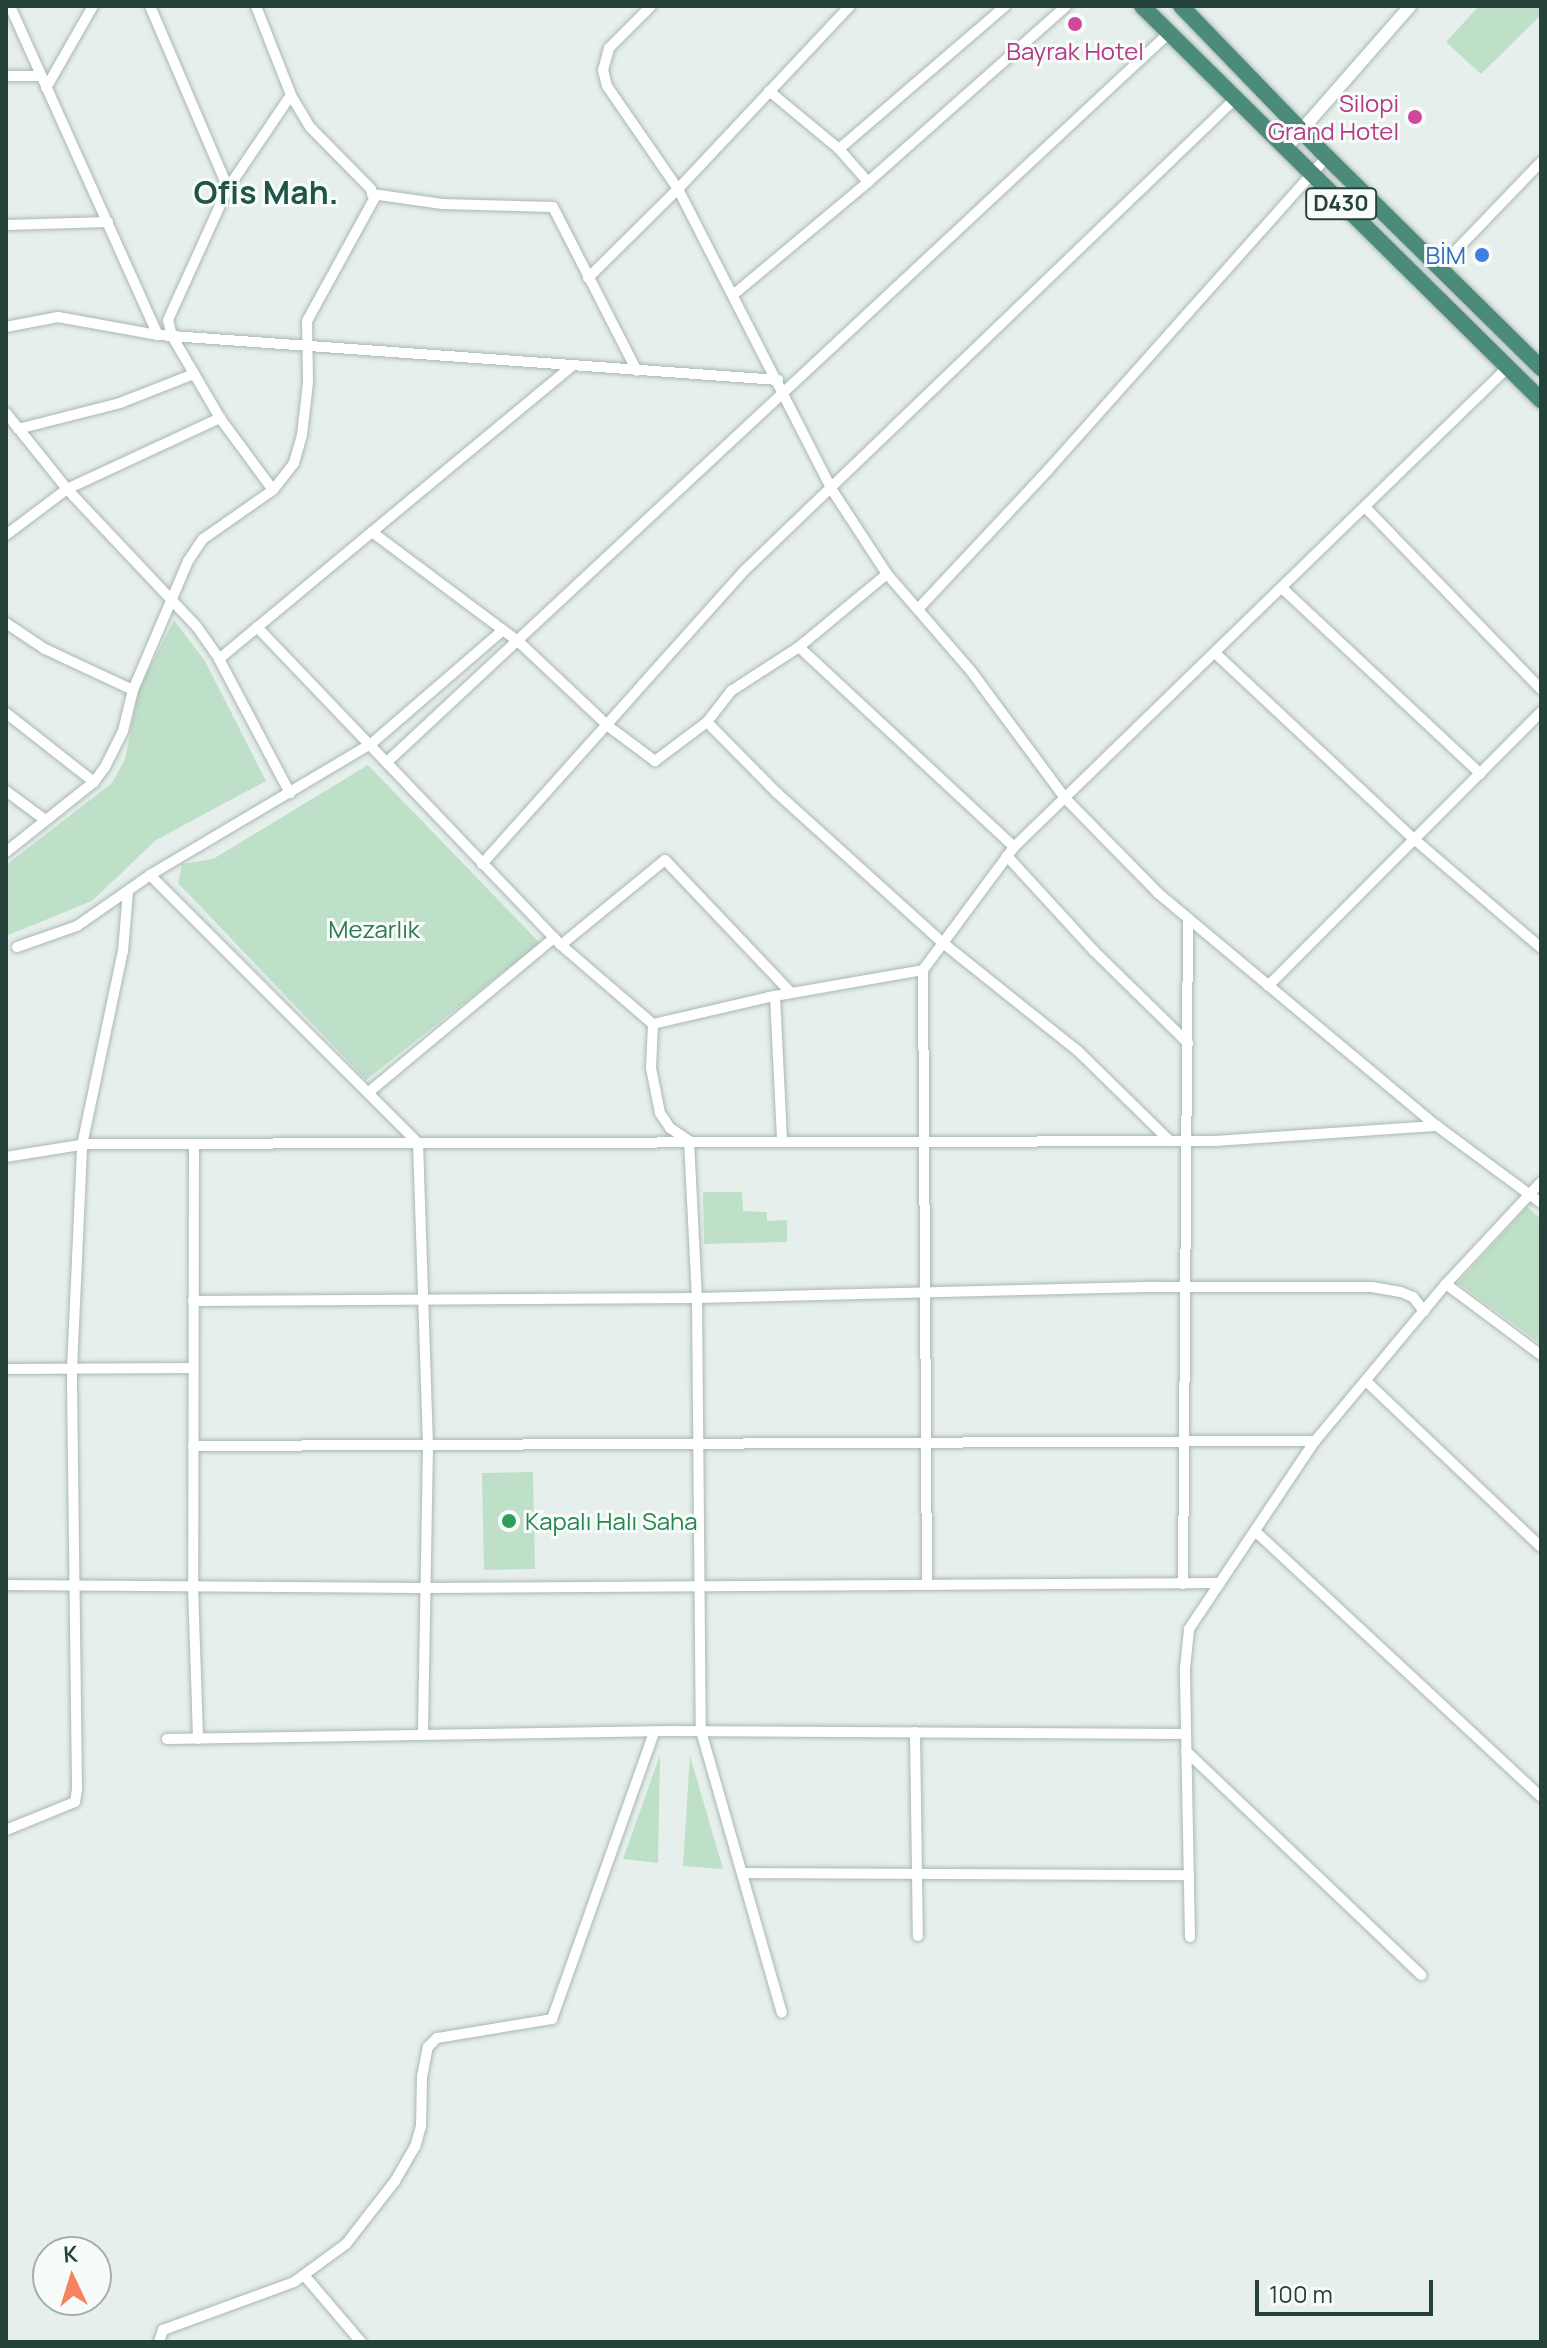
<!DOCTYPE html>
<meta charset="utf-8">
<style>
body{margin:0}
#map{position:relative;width:1547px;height:2348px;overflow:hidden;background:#e6efeb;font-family:Manrope,sans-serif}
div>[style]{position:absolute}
.green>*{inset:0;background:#bfe0c8}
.roads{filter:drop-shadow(0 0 2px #a8b8b2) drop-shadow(0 0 2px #a8b8b2)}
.minor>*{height:10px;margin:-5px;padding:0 5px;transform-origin:5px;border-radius:5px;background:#fff}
.tertiary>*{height:12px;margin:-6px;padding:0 6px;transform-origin:6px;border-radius:6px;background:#fff}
.trunk>*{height:16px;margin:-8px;padding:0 8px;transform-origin:8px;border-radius:8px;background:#4c8a7c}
.dots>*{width:22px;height:22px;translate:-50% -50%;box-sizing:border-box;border:4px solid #f7fbf9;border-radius:50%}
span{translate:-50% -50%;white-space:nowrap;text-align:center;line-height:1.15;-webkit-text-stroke:6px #f7fbf9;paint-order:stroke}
.shield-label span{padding:2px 6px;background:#f7fbf9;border:2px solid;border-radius:6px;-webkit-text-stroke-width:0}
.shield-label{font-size:22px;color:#24423a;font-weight:700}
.hotel-label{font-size:24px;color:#b23c85}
.right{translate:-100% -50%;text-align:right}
.shop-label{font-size:24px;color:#366cbe}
.park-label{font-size:24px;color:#2d7a4b}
.leisure-label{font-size:24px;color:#27864d}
.left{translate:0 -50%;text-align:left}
.district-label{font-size:32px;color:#1f5548;font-weight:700}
.frame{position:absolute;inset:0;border:8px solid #24423a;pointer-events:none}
.north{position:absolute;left:32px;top:2236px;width:80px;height:80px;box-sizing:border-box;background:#f7fbf9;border:2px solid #a3b1ad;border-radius:50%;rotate:356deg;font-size:22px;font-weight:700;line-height:32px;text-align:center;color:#24423a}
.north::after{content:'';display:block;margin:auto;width:28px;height:36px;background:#f4845f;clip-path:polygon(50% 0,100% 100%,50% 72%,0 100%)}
.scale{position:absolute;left:1255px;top:2280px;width:178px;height:36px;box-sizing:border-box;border:4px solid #24423a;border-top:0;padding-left:10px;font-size:24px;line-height:28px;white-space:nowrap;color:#24423a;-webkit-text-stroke:6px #f7fbf9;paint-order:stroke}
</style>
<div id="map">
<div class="green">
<i style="clip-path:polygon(1475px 6px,1541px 6px,1541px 15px,1481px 74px,1446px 42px,1477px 8px)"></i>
<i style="clip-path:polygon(174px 620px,205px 661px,266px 781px,156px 840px,92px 901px,6px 936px,6px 865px,112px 783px,125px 759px,139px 689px)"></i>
<i style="clip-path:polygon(368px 765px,540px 943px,366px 1080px,178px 883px,182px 864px,213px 859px)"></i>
<i style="clip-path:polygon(703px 1192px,742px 1192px,743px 1211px,767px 1212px,767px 1221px,787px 1220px,787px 1242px,704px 1244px)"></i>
<i style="clip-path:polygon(1527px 1207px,1541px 1219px,1541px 1344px,1458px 1283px)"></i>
<i style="clip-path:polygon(533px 1472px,535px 1569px,484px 1570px,482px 1473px)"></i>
<i style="clip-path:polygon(660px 1755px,658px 1863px,623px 1859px)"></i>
<i style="clip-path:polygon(690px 1756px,723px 1869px,683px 1866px)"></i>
</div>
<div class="roads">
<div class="minor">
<i style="left:10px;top:6px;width:361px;rotate:65.8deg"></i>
<i style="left:150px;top:6px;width:198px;rotate:66.8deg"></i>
<i style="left:651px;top:6px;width:59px;rotate:135deg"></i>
<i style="left:609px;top:48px;width:23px;rotate:105deg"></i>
<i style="left:603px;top:70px;width:16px;rotate:76deg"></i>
<i style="left:607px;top:86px;width:125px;rotate:55.4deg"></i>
<i style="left:678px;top:189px;width:338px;rotate:62.9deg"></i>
<i style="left:832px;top:490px;width:100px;rotate:56.8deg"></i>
<i style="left:887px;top:574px;width:128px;rotate:49.1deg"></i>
<i style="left:971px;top:671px;width:158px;rotate:53.5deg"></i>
<i style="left:1065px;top:798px;width:133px;rotate:45.6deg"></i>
<i style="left:1158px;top:893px;width:363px;rotate:39.9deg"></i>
<i style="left:1437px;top:1126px;width:129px;rotate:36.5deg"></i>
<i style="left:6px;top:76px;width:35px"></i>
<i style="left:46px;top:88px;width:95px;rotate:-60.2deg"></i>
<i style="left:769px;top:91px;width:91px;rotate:39.6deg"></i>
<i style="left:839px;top:149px;width:44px;rotate:48.7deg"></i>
<i style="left:839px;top:149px;width:219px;rotate:-40.7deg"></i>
<i style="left:372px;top:194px;width:71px;rotate:8.1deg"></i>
<i style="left:442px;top:204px;width:111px;rotate:1.5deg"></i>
<i style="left:553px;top:207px;width:184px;rotate:62.9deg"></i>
<i style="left:6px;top:225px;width:102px;rotate:-1.7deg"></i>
<i style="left:1439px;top:268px;width:147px;rotate:-46.1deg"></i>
<i style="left:588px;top:278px;width:127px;rotate:-44.7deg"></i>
<i style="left:678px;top:189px;width:251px;rotate:-46.8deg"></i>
<i style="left:733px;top:295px;width:176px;rotate:-39.9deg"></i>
<i style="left:868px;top:182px;width:265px;rotate:-41.6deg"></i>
<i style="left:6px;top:327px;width:53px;rotate:-10.9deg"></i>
<i style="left:58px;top:317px;width:102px;rotate:10.2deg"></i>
<i style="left:158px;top:335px;width:622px;rotate:4.15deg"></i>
<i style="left:6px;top:413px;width:97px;rotate:51.2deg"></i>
<i style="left:67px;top:489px;width:190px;rotate:46.7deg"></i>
<i style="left:197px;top:627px;width:39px;rotate:55deg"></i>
<i style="left:219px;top:659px;width:152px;rotate:62.1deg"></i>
<i style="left:18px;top:429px;width:105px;rotate:-14.3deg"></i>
<i style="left:120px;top:403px;width:79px;rotate:-21.4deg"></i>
<i style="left:273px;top:490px;width:89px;rotate:-126.4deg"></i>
<i style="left:220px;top:418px;width:95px;rotate:-120.3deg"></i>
<i style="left:172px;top:336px;width:16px;rotate:-104deg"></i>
<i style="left:168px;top:320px;width:145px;rotate:-65.6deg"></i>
<i style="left:228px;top:188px;width:112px;rotate:-55.9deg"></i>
<i style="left:1365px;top:507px;width:253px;rotate:46deg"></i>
<i style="left:372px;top:532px;width:184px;rotate:36.8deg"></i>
<i style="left:519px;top:642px;width:122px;rotate:43.3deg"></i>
<i style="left:608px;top:726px;width:59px;rotate:36.7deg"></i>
<i style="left:655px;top:761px;width:65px;rotate:-36.9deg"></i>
<i style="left:707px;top:722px;width:39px;rotate:-52deg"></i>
<i style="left:731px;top:691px;width:81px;rotate:-32.9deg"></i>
<i style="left:799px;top:647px;width:114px;rotate:-39.7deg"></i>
<i style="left:6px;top:535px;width:76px;rotate:-37deg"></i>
<i style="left:67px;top:489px;width:169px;rotate:-24.9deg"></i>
<i style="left:1282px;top:588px;width:272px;rotate:43.1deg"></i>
<i style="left:919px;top:608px;width:189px;rotate:-46.9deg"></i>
<i style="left:1048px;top:470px;width:419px;rotate:-48.3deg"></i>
<i style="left:6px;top:623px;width:47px;rotate:33.7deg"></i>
<i style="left:45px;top:649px;width:97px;rotate:25deg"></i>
<i style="left:257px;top:627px;width:440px;rotate:46.3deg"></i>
<i style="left:561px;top:945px;width:121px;rotate:40.7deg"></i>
<i style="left:653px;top:1024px;width:119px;rotate:-13.1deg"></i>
<i style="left:769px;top:997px;width:156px;rotate:-9.9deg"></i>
<i style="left:923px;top:970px;width:153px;rotate:-53.5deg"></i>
<i style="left:1014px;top:847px;width:687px;rotate:-44.17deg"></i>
<i style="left:799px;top:647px;width:294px;rotate:42.9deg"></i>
<i style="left:1215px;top:653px;width:272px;rotate:43.1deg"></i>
<i style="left:1414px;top:839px;width:167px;rotate:40.6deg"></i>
<i style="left:219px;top:659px;width:459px;rotate:-39.7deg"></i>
<i style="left:6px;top:713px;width:112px;rotate:38.1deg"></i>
<i style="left:707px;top:722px;width:100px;rotate:45.4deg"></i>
<i style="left:777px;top:793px;width:224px;rotate:42.1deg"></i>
<i style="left:943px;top:943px;width:173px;rotate:38.7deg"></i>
<i style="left:1078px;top:1051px;width:129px;rotate:44.4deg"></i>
<i style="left:387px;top:762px;width:1069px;rotate:-42.99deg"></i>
<i style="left:6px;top:791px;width:47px;rotate:36.4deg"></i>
<i style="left:6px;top:852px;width:112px;rotate:-38.5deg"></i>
<i style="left:94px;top:782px;width:19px;rotate:-54deg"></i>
<i style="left:105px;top:767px;width:40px;rotate:-63.4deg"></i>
<i style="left:123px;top:731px;width:42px;rotate:-76.3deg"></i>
<i style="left:133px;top:690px;width:140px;rotate:-66.9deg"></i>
<i style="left:188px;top:561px;width:27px;rotate:-56deg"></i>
<i style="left:203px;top:539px;width:85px;rotate:-35deg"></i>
<i style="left:273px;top:490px;width:34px;rotate:-52deg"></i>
<i style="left:294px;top:463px;width:29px;rotate:-74deg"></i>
<i style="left:302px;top:435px;width:53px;rotate:-83.5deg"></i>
<i style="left:308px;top:382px;width:61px;rotate:-90.9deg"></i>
<i style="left:307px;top:321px;width:139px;rotate:-61.2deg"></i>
<i style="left:374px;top:199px;width:10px;rotate:-107deg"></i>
<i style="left:371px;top:189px;width:87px;rotate:-134.5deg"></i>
<i style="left:310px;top:127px;width:37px;rotate:-121deg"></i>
<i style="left:291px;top:95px;width:96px;rotate:-111.5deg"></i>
<i style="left:1007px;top:856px;width:129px;rotate:47.5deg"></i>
<i style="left:1094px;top:951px;width:132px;rotate:44.4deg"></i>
<i style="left:482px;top:864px;width:394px;rotate:-48.2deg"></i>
<i style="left:745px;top:570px;width:680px;rotate:-43.87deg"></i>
<i style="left:150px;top:875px;width:379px;rotate:45deg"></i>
<i style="left:418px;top:1143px;width:302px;rotate:88.1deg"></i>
<i style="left:428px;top:1445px;width:290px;rotate:91deg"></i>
<i style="left:561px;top:945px;width:134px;rotate:-39.3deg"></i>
<i style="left:665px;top:860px;width:183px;rotate:46.5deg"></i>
<i style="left:17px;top:947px;width:64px;rotate:-19.3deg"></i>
<i style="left:77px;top:926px;width:89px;rotate:-34.9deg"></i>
<i style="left:150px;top:875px;width:257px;rotate:-30.7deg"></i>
<i style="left:371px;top:744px;width:174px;rotate:-40.8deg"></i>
<i style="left:923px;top:970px;width:614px;rotate:89.63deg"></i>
<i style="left:1268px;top:986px;width:387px;rotate:-45.1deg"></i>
<i style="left:775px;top:996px;width:145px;rotate:87.2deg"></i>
<i style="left:653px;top:1024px;width:44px;rotate:92.6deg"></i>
<i style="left:651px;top:1068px;width:46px;rotate:78.7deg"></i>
<i style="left:660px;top:1113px;width:18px;rotate:56deg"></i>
<i style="left:670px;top:1128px;width:23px;rotate:34deg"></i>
<i style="left:689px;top:1141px;width:157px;rotate:87.1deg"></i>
<i style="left:697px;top:1298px;width:433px;rotate:89.5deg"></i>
<i style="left:701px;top:1731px;width:293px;rotate:74deg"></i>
<i style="left:369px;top:1092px;width:241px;rotate:-39.8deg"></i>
<i style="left:194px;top:1144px;width:442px;rotate:90.1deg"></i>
<i style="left:193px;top:1586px;width:153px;rotate:88.1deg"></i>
<i style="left:6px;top:1157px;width:81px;rotate:-9.2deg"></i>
<i style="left:86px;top:1144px;width:1130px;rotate:-0.15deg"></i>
<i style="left:1216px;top:1141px;width:222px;rotate:-3.9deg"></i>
<i style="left:1446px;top:1284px;width:119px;rotate:36.8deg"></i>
<i style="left:193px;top:1301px;width:504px;rotate:-0.34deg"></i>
<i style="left:697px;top:1298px;width:458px;rotate:-1.4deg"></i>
<i style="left:1155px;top:1287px;width:217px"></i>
<i style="left:1372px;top:1287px;width:29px;rotate:10deg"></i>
<i style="left:1401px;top:1292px;width:13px;rotate:23deg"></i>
<i style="left:1413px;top:1297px;width:18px;rotate:52deg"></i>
<i style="left:6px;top:1369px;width:187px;rotate:-0.3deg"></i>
<i style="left:1366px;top:1381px;width:241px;rotate:43.5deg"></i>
<i style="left:193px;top:1446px;width:1122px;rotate:-0.26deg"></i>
<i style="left:1255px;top:1531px;width:391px;rotate:42.9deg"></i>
<i style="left:1183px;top:1584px;width:663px;rotate:-89.57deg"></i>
<i style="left:6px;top:1585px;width:418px;rotate:0.4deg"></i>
<i style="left:424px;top:1588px;width:795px;rotate:-0.36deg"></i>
<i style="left:915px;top:1732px;width:204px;rotate:89.2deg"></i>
<i style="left:167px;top:1739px;width:503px;rotate:-0.91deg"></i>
<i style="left:670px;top:1731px;width:516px;rotate:0.33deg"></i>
<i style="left:1186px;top:1751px;width:325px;rotate:43.6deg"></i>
<i style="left:6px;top:1830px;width:74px;rotate:-22.1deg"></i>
<i style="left:75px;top:1802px;width:12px;rotate:-81deg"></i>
<i style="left:77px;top:1790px;width:421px;rotate:-90.7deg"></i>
<i style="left:72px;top:1369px;width:224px;rotate:-87.4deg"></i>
<i style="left:82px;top:1145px;width:198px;rotate:-78.1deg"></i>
<i style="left:123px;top:951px;width:60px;rotate:-85.2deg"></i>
<i style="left:742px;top:1873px;width:447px;rotate:0.3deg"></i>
<i style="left:1190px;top:1937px;width:269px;rotate:-91.1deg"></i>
<i style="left:1185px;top:1668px;width:39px;rotate:-84deg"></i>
<i style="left:1189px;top:1629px;width:226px;rotate:-56.2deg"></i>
<i style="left:1315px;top:1441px;width:204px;rotate:-50.2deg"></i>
<i style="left:1446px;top:1284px;width:139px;rotate:-47deg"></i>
<i style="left:304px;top:2275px;width:88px;rotate:49.6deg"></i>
<i style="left:159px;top:2342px;width:13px;rotate:-72deg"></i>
<i style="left:163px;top:2330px;width:140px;rotate:-20.1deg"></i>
<i style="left:294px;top:2282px;width:64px;rotate:-36.2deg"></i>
<i style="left:346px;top:2244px;width:80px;rotate:-52.1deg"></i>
<i style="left:395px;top:2181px;width:39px;rotate:-60deg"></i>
<i style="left:415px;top:2147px;width:22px;rotate:-74deg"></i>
<i style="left:421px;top:2126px;width:49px;rotate:-88.8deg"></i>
<i style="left:422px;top:2077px;width:31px;rotate:-79deg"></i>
<i style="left:428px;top:2047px;width:13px;rotate:-45deg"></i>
<i style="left:437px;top:2038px;width:117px;rotate:-9.4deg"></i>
<i style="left:552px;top:2019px;width:305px;rotate:-70.4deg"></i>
</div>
<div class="tertiary">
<i style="left:1285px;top:149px;width:190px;rotate:-48.8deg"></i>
</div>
<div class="trunk">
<i style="left:1142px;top:6px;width:561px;rotate:44.64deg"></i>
<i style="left:1181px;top:6px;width:210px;rotate:46deg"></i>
<i style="left:1327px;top:157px;width:301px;rotate:44.6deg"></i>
</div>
</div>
<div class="dots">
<i style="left:1075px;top:24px;background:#d1479c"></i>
<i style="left:1415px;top:117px;background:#d1479c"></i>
<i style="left:1482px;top:255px;background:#3f7fe0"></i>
<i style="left:509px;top:1521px;background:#2e9e5b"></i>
</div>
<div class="shield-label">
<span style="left:1341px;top:204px">D430</span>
</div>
<div class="hotel-label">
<span style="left:1075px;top:51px">Bayrak Hotel</span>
<span class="right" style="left:1399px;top:117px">Silopi<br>Grand Hotel</span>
</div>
<div class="shop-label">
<span class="right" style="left:1466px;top:255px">BİM</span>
</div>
<div class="park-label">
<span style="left:374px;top:929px">Mezarlık</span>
</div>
<div class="leisure-label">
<span class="left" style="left:525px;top:1521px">Kapalı Halı Saha</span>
</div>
<div class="district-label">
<span style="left:266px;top:192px">Ofis Mah.</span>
</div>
<div class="frame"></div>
<div class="north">K</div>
<div class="scale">100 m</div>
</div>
